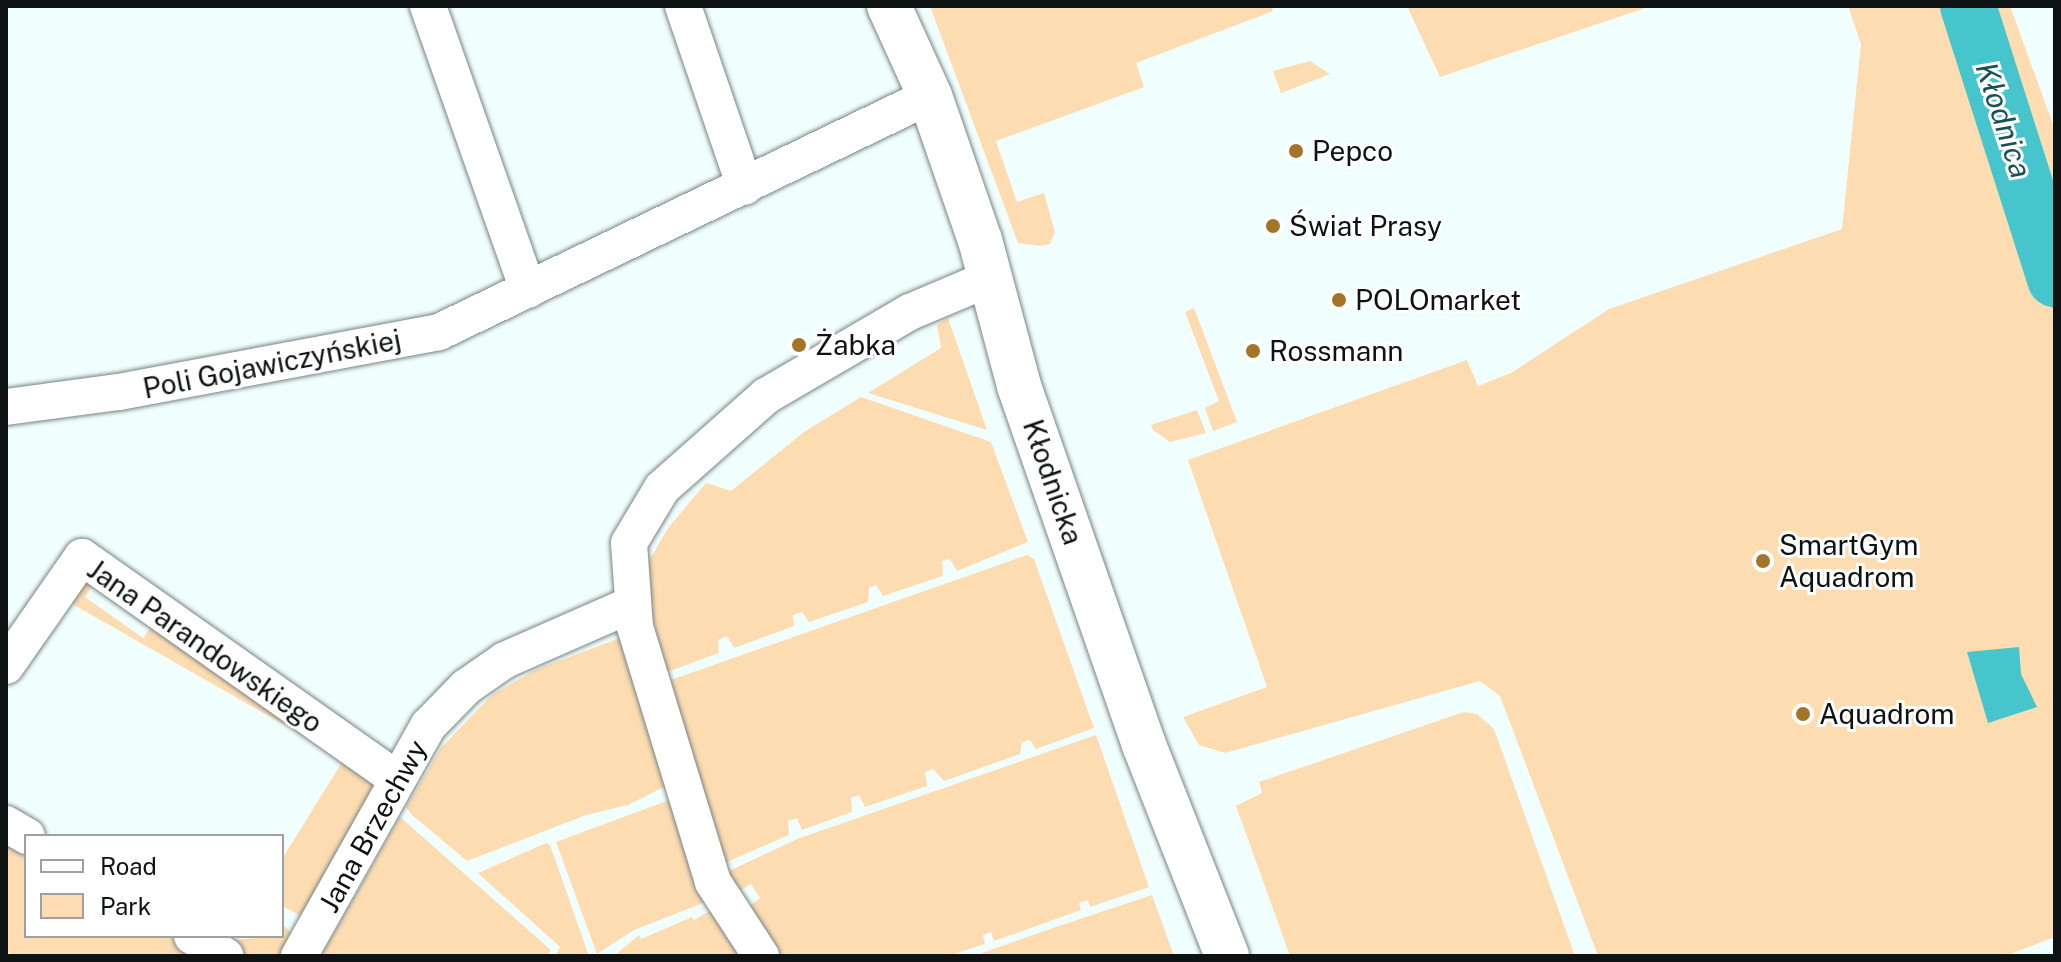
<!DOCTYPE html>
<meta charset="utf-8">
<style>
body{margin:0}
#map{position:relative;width:2061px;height:962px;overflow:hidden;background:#f1fefe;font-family:"Public Sans",sans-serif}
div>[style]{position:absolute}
.green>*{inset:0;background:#fddcb1}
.water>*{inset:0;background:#46c5cc}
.river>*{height:56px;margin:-28px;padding:0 28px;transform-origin:28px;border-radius:28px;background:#46c5cc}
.roads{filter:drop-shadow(0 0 2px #798484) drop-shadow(0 0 2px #798484)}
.minor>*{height:36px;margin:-18px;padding:0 18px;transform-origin:18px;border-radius:18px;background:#fff}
.tertiary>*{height:44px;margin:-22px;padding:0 22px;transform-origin:22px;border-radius:22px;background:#fff}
.dots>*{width:22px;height:22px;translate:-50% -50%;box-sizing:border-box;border:4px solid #fff;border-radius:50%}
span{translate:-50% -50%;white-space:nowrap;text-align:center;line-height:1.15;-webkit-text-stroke:6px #fff;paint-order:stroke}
.poi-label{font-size:28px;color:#0e1213}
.left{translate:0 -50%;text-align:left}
.street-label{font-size:28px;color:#0e1213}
.water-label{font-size:30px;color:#195053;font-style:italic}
.frame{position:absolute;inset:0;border:8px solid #0e1213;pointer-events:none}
.legend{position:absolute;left:24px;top:834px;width:260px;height:104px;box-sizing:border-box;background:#fff;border:2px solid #9fa0a1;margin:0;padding:10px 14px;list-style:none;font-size:24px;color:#0e1213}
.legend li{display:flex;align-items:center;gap:16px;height:40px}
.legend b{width:40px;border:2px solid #9fa0a1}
</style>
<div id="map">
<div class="green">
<i style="clip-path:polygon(930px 6px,1271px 6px,1273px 11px,1136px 63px,1144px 87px,996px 141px,1017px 202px,1044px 193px,1055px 232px,1050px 244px,1040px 246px,1018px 243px)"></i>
<i style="clip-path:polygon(1407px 6px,1651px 6px,1440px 77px)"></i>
<i style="clip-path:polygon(1848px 6px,1965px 6px,2055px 289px,2055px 937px,2005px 956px,1598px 956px,1500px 696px,1480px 681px,1225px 753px,1199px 745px,1183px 717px,1267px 687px,1188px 460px,1467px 360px,1478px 386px,1511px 373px,1609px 309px,1842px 229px,1861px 44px)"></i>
<i style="clip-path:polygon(1971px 6px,2010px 6px,2055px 130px,2055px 269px)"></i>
<i style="clip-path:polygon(1310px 61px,1330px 74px,1281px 93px,1273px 71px)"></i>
<i style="clip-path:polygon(1194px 308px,1237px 422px,1213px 431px,1205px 408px,1219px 401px,1185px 312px)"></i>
<i style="clip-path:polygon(948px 318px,987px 430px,868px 393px,941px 348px,937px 325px)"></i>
<i style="clip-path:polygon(861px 397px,991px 442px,1028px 542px,957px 571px,950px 559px,942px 561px,943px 576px,883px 596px,876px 585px,869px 588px,868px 602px,809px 622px,802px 612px,793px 615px,794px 626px,734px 648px,727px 636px,718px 640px,719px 653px,667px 672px,641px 575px,668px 528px,706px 483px,731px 491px,804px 432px)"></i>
<i style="clip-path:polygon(1197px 410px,1206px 433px,1170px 442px,1153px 430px,1151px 425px)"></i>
<i style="clip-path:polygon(1027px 555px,1034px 559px,1094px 728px,1036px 749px,1030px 740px,1022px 742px,1020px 754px,944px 781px,933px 769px,925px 772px,927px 786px,865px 807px,859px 795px,851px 798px,852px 812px,802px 830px,797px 818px,788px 821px,789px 835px,722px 864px,671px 680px)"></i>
<i style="clip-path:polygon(89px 574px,97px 579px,85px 597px,143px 638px,156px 621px,332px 743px,370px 778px,373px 790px,358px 826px,309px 920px,282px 906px,282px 859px,344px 759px,69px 602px,34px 660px,31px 645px,75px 580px)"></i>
<i style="clip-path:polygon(628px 635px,670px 784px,628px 805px,586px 815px,467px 861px,412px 815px,406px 807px,441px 748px,492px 695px,535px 670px)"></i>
<i style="clip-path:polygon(1464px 712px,1477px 714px,1494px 729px,1575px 956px,1290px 956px,1236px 806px,1262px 793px,1259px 782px)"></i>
<i style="clip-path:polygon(1096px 735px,1149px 887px,1090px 907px,1088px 900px,1079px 903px,1081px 910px,994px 941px,991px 932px,983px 935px,985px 944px,948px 956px,781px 956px,749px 906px,760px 898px,751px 884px,739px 891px,727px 872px,797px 839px)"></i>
<i style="clip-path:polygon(672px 799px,711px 900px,634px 930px,597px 954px,556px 842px)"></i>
<i style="clip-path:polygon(400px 817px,551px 950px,547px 956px,321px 956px)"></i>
<i style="clip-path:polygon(6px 833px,26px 846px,26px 936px,176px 936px,209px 956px,13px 956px,6px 951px)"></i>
<i style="clip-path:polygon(546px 843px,550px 845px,589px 956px,555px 956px,560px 947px,478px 873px)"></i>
<i style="clip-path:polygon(1152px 895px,1174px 956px,974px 956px,1050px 929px)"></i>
<i style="clip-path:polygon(717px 907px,747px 956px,614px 956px,639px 935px,641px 939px,692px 917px,694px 920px)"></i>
<i style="clip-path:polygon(282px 924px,297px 938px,287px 956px,243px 956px,211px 936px,231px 940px,282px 936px)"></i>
</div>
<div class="water">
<i style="clip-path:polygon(2019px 647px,2021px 674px,2037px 707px,1988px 723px,1967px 652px)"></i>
</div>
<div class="river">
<i style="left:1968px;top:6px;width:287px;rotate:72.3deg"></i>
</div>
<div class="roads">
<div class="minor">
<i style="left:428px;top:6px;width:301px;rotate:70.6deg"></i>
<i style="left:683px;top:6px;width:191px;rotate:71.1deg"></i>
<i style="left:6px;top:407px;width:114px;rotate:-7.6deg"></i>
<i style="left:119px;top:392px;width:326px;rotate:-10.6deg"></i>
<i style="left:439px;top:332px;width:545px;rotate:-25.67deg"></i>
<i style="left:6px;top:666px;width:133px;rotate:-55.1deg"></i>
<i style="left:82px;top:557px;width:383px;rotate:35.2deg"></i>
<i style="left:6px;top:824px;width:24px;rotate:30deg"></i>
<i style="left:192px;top:936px;width:39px;rotate:31deg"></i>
<i style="left:299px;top:956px;width:264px;rotate:-60.7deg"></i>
<i style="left:428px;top:726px;width:54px;rotate:-45.7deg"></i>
<i style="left:466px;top:687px;width:47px;rotate:-34.7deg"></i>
<i style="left:505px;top:660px;width:137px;rotate:-23.7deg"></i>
<i style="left:761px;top:956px;width:88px;rotate:-123deg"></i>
<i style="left:713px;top:882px;width:267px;rotate:-107deg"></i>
<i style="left:635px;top:627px;width:84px;rotate:-94.1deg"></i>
<i style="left:629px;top:543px;width:64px;rotate:-59deg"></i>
<i style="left:662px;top:488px;width:139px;rotate:-41.5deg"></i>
<i style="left:766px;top:396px;width:167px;rotate:-30.3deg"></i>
<i style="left:910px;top:312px;width:85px;rotate:-22.9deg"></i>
</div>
<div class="tertiary">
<i style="left:889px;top:6px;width:99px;rotate:65.5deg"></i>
<i style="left:930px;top:96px;width:152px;rotate:70.9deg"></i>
<i style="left:980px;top:240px;width:151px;rotate:75deg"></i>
<i style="left:1019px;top:386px;width:380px;rotate:70.8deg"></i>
<i style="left:1144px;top:745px;width:227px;rotate:68.5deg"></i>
</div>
</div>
<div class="dots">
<i style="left:1296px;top:151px;background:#a47429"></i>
<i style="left:1273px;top:226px;background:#a47429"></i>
<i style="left:1339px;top:300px;background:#a47429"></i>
<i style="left:799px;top:345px;background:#a47429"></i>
<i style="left:1253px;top:351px;background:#a47429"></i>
<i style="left:1763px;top:561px;background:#a47429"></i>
<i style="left:1803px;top:714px;background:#a47429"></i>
</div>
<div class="poi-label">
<span class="left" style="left:1312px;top:151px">Pepco</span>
<span class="left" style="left:1289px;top:226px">Świat Prasy</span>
<span class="left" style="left:1355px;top:300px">POLOmarket</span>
<span class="left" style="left:815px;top:345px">Żabka</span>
<span class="left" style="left:1269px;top:351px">Rossmann</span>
<span class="left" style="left:1779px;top:561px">SmartGym<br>Aquadrom</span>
<span class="left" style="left:1819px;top:714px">Aquadrom</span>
</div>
<div class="street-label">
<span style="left:272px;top:364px;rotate:-11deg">Poli Gojawiczyńskiej</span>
<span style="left:1053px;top:482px;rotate:71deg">Kłodnicka</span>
<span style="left:205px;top:646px;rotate:35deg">Jana Parandowskiego</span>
<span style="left:373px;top:826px;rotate:-61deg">Jana Brzechwy</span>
</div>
<div class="water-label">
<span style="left:2004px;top:120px;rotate:72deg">Kłodnica</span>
</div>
<div class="frame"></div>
<ul class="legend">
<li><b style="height:10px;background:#fff"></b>Road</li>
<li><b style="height:22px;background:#fddcb1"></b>Park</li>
</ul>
</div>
